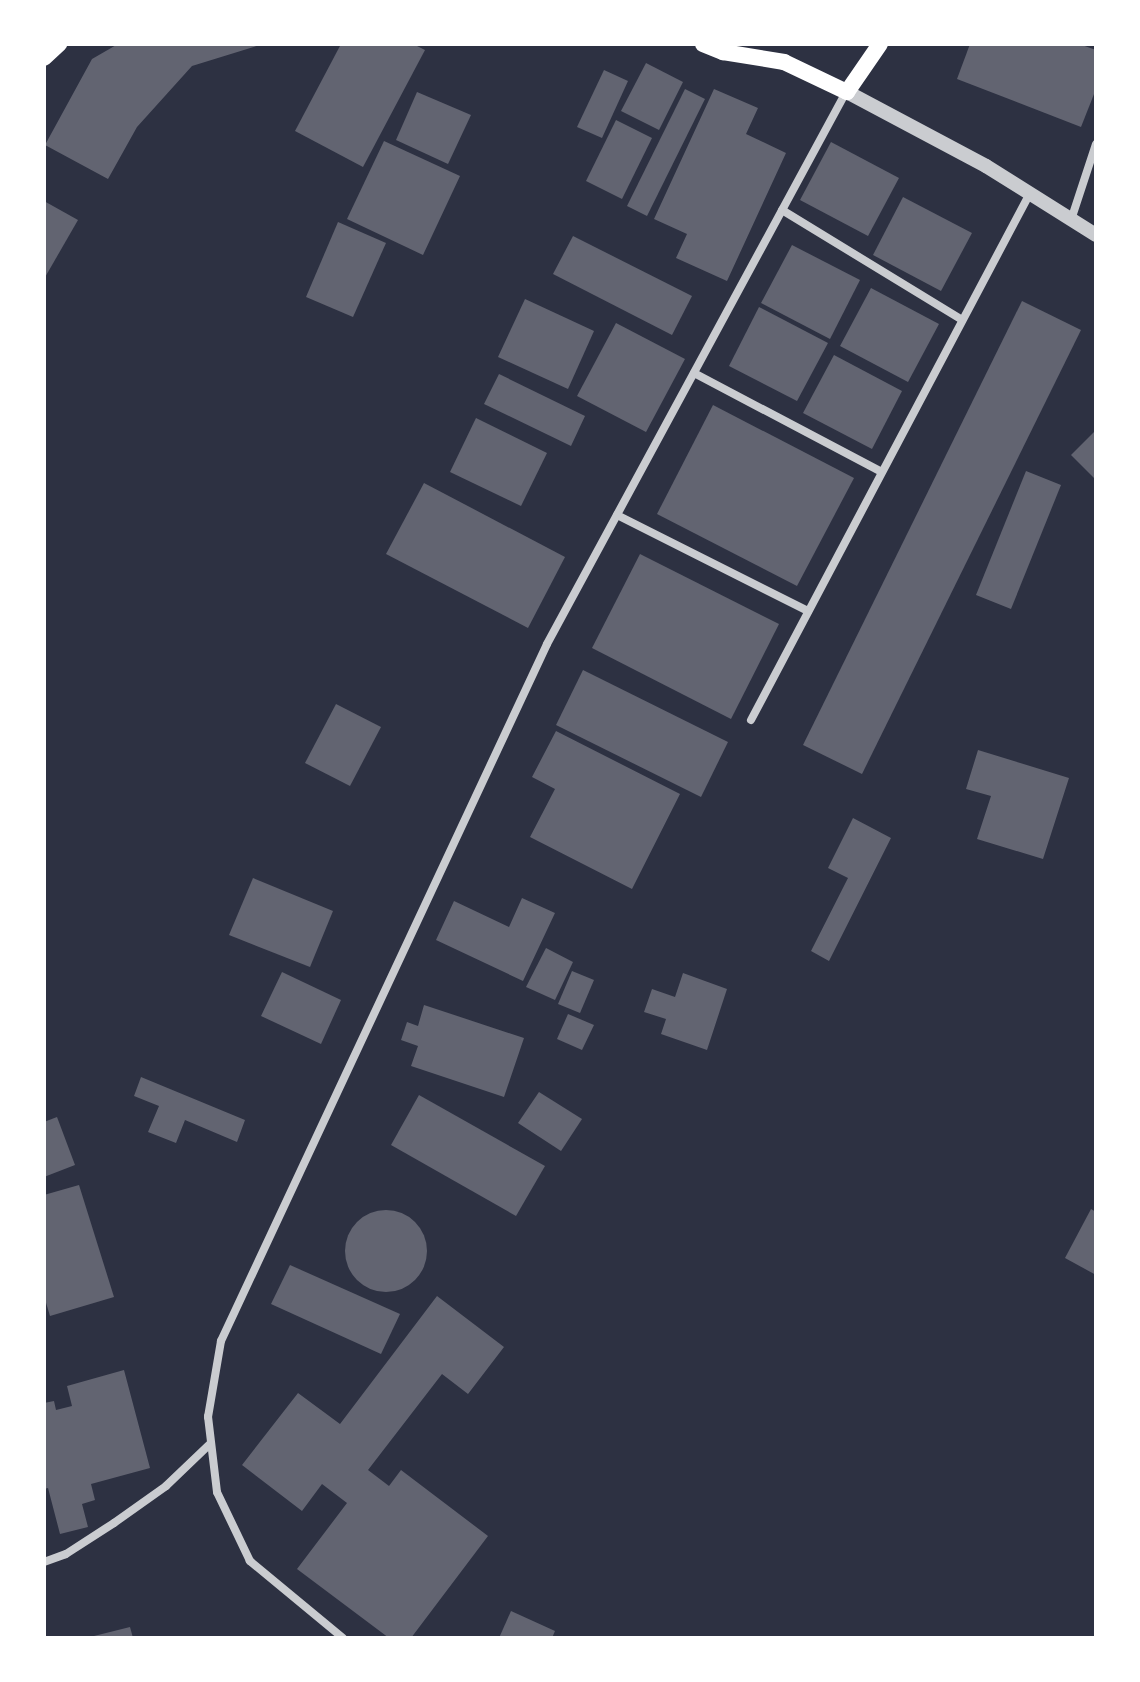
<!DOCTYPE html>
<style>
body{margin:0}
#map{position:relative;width:1140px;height:1682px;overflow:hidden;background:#2d3142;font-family:"Noto Sans",sans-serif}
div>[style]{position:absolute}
.building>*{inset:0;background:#626471}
.round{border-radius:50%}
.minor>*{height:8px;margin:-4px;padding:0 4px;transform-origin:4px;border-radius:4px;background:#caccd0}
.tertiary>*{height:14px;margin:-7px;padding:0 7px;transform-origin:7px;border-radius:7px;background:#caccd0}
.secondary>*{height:16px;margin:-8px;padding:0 8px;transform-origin:8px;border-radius:8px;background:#fff}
span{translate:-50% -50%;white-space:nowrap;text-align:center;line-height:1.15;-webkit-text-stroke:8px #fff;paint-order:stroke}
.frame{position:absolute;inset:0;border:46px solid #fff;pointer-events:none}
</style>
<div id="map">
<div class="building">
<i style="clip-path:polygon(118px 44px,260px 44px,260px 45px,192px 66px,137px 127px,108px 179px,45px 145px,92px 59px)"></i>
<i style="clip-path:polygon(341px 44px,413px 44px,425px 50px,363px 167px,295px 131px)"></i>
<i style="clip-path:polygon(970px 44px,1079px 44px,1096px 50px,1096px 89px,1081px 127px,957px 79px)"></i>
<i style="clip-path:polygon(646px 63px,683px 82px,659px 130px,621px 111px)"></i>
<i style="clip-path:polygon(604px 70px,628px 81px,602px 138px,577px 127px)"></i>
<i style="clip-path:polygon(685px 89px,705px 99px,647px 216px,627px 206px)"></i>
<i style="clip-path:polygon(714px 89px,758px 108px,746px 134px,786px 153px,727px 281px,676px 258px,687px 234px,654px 219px)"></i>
<i style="clip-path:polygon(417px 92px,471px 115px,448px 164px,396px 140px)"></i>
<i style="clip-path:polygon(616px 120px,652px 138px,622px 199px,586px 181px)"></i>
<i style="clip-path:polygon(384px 141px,460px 176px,423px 255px,347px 219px)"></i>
<i style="clip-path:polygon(831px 142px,899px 178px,868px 236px,800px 200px)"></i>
<i style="clip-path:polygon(903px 197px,972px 233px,941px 291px,873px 255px)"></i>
<i style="clip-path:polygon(44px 201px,78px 220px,44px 279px)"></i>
<i style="clip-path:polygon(338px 222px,386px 243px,353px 317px,306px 297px)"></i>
<i style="clip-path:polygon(573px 236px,692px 296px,672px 335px,553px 274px)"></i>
<i style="clip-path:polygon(792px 245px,860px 280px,830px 339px,761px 303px)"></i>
<i style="clip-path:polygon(871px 288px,939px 324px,908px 382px,840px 346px)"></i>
<i style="clip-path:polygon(525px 299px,594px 331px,568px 389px,498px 357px)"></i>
<i style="clip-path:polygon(1022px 301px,1081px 330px,862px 774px,803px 745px)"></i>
<i style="clip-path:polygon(759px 307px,828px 343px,797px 401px,729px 366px)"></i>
<i style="clip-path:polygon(616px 323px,685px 359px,646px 432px,577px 396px)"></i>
<i style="clip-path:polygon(834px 355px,902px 391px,872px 449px,803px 413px)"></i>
<i style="clip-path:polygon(499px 374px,585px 416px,571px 446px,484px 404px)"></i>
<i style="clip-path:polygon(713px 405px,854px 478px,797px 586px,657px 514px)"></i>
<i style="clip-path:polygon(476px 418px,547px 453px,521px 506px,450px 472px)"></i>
<i style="clip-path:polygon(1096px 430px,1096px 480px,1071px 455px)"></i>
<i style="clip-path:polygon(1026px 471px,1061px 485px,1011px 609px,976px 595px)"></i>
<i style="clip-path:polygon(424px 483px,565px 557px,528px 628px,386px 554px)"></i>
<i style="clip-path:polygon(640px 554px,779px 624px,731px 719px,592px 648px)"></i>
<i style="clip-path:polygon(583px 670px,728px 742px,701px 797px,556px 725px)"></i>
<i style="clip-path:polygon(336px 704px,381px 727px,350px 786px,305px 763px)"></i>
<i style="clip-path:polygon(556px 731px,680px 794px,632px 889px,530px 837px,555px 789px,532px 777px)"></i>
<i style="clip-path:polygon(978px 750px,1069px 778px,1043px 859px,977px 839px,991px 796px,966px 789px)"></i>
<i style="clip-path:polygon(853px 818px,891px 838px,829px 961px,811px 951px,848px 878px,828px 868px)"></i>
<i style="clip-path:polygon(253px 878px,333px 911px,310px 967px,229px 935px)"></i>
<i style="clip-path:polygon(522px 898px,555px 913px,523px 981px,436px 940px,454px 901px,509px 927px)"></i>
<i style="clip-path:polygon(546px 948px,573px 962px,555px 1000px,526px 987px)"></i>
<i style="clip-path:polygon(572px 971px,594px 980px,580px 1013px,558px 1004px)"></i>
<i style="clip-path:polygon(282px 972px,341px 1000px,321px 1044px,261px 1016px)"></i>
<i style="clip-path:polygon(683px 973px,727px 989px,707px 1050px,661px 1034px,666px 1019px,644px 1012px,652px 989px,675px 997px)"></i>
<i style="clip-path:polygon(424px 1005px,524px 1038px,504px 1097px,411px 1066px,418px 1046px,401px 1040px,407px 1022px,418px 1026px)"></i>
<i style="clip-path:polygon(568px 1014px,594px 1025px,582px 1050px,557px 1039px)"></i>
<i style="clip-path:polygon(141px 1077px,245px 1120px,237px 1142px,185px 1120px,176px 1143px,148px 1132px,159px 1106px,134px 1096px)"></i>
<i style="clip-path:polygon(539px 1092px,582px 1119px,561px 1151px,518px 1123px)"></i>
<i style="clip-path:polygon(419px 1095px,545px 1166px,516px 1216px,391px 1145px)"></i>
<i style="clip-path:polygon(57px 1117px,75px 1165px,44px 1177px,44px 1122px)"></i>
<i style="clip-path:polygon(79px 1185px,114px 1297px,50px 1316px,44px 1296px,44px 1195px)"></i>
<i style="clip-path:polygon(1091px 1209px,1096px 1212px,1096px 1275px,1065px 1258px)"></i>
<i class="round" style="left:345px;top:1210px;width:82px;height:82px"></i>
<i style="clip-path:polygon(290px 1265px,400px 1314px,381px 1354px,271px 1304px)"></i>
<i style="clip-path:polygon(437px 1296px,504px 1347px,468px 1394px,442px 1374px,368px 1470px,389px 1486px,401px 1470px,488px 1536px,411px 1638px,389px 1638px,297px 1569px,347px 1503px,322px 1484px,302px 1511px,242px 1465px,298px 1393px,340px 1424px)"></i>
<i style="clip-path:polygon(124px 1370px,150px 1468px,91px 1484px,95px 1500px,82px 1504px,88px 1527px,60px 1534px,48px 1488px,44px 1489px,44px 1403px,54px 1401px,56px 1410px,72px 1406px,67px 1386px)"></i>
<i style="clip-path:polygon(511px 1611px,555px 1631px,552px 1638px,499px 1638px)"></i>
<i style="clip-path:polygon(130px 1627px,133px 1638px,90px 1638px,90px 1637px)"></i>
</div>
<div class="minor">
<i style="left:782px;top:210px;width:211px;rotate:31.4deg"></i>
<i style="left:1071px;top:220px;width:80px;rotate:-71.8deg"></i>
<i style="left:694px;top:373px;width:212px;rotate:27.8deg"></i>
<i style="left:617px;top:515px;width:214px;rotate:26.7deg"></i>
<i style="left:751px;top:720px;width:596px;rotate:-62.1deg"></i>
<i style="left:44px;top:1562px;width:23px;rotate:-20deg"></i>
<i style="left:66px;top:1554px;width:57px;rotate:-32.9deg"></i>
<i style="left:114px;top:1523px;width:64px;rotate:-35.4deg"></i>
<i style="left:166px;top:1486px;width:62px;rotate:-43.7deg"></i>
<i style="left:343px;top:1638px;width:121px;rotate:-140.4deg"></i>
<i style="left:250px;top:1561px;width:76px;rotate:-115.6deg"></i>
<i style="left:217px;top:1492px;width:76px;rotate:-96.8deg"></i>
<i style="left:208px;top:1417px;width:77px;rotate:-80.3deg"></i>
<i style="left:221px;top:1341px;width:769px;rotate:-64.93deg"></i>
<i style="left:547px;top:644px;width:628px;rotate:-61.56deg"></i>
</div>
<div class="tertiary">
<i style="left:847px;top:92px;width:157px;rotate:28deg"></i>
<i style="left:986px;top:166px;width:130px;rotate:32.1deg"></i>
</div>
<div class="secondary">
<i style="left:703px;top:44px;width:22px;rotate:22deg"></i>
<i style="left:723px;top:52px;width:62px;rotate:9.3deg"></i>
<i style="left:784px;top:62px;width:70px;rotate:25.5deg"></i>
<i style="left:847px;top:92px;width:58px;rotate:-55.5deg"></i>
<i style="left:44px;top:58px;width:21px;rotate:-43deg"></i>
</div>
<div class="frame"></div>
</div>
